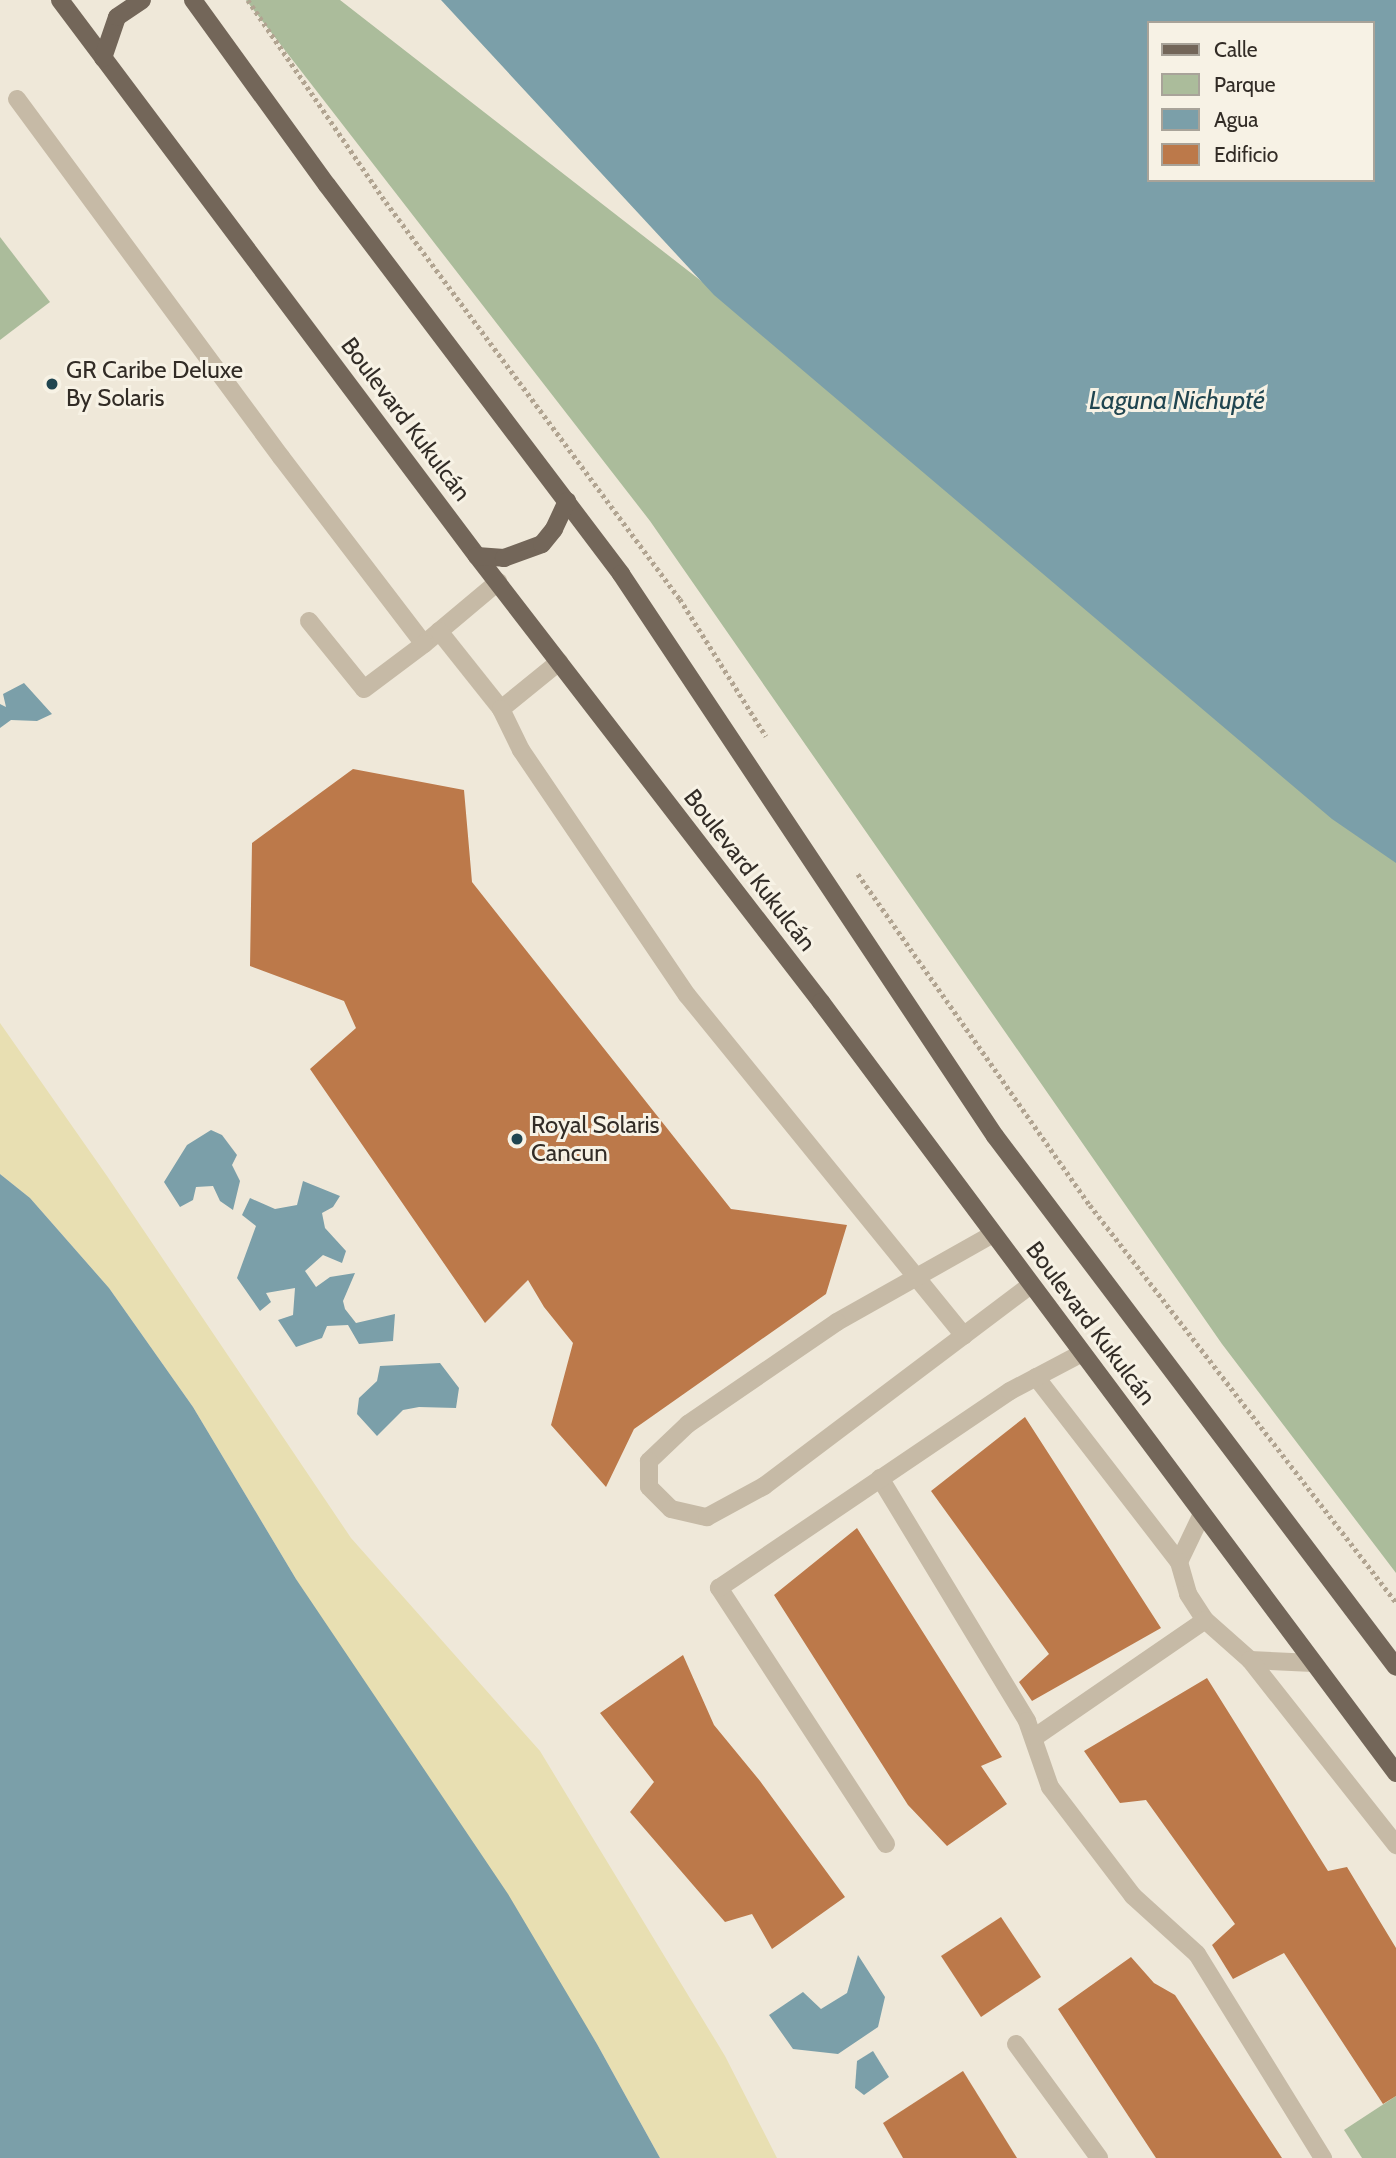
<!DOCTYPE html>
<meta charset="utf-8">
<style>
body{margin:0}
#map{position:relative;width:1396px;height:2158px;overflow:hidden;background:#efe8d9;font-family:Cabin,sans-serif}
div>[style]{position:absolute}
.green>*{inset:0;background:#abbc9b}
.sand>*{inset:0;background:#e8dfb2}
.water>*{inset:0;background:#7b9fa9}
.building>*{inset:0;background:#bc794a}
.path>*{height:4.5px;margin-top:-2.25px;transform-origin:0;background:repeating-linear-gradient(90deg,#b1a491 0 3.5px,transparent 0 7px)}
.service>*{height:18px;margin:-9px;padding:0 9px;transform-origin:9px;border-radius:9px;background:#c6baa6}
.primary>*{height:18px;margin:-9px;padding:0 9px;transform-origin:9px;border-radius:9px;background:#736659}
.dots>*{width:19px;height:19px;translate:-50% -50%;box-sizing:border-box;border:4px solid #f7f2e5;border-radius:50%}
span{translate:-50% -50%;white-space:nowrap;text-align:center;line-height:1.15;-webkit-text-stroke:6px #f7f2e5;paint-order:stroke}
.poi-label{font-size:24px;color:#322c26}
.left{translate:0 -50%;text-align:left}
.street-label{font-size:24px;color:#322c26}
.water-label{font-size:26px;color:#204550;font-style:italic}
.legend{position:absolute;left:1147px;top:21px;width:228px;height:161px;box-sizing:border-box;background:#f7f2e5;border:2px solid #a8a399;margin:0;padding:9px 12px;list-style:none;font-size:21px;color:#322c26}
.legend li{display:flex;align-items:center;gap:14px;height:35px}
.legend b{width:35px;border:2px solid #a8a399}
</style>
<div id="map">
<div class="green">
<i style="clip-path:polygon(246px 0,340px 0,808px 364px,1396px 800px,1396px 1573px,1222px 1344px,650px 521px)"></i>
<i style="clip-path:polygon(0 237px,50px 302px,0 340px)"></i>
<i style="clip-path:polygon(1396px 2096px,1396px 2158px,1362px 2158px,1344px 2130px)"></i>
</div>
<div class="sand">
<i style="clip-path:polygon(0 1023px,107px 1176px,351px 1538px,540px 1751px,725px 2056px,777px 2158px,660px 2158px,597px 2044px,296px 1579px,193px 1407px,109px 1288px,30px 1198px,0 1174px)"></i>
</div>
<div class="water">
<i style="clip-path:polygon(evenodd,441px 0,1396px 0,1396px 863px,1332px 819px,714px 295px,441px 0,1149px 23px,1373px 23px,1373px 180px,1149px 180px,1149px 23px)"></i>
<i style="clip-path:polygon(24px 683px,52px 714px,37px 721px,11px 720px,0 728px,0 704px,6px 707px,3px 694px)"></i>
<i style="clip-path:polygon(211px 1130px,222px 1135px,237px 1155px,232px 1165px,240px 1181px,233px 1210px,220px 1201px,213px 1186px,196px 1187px,193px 1200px,180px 1207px,164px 1182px,187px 1145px)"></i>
<i style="clip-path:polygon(0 1174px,30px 1198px,109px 1288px,193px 1407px,296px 1579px,508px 1894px,597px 2044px,660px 2158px,0 2158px)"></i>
<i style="clip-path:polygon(303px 1181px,340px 1196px,333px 1207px,322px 1213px,325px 1228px,346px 1251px,342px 1263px,323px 1255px,305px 1271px,316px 1287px,330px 1277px,355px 1273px,343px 1301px,345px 1309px,356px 1323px,395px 1314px,393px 1341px,359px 1344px,348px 1325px,327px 1326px,322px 1338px,296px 1347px,278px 1320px,293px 1315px,295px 1288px,266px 1293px,271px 1302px,260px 1311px,237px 1278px,256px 1226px,242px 1215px,250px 1198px,275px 1209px,297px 1205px)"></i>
<i style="clip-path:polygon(440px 1363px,459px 1388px,456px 1408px,419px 1407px,403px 1410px,377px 1436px,357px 1414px,359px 1398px,377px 1381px,380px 1366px)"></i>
<i style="clip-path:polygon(858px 1955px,885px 1997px,878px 2027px,838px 2054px,793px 2049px,769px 2015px,803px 1992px,821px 2009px,847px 1993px)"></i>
<i style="clip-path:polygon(873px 2051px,889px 2077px,864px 2095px,855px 2088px,857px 2061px)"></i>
</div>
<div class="building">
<i style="clip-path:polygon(353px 769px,464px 790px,472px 882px,731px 1209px,847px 1225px,826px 1294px,634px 1429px,606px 1487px,551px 1425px,573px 1343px,544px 1307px,528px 1280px,485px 1323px,310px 1069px,356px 1028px,344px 1001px,250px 966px,252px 843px)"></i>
<i style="clip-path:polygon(1025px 1417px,1161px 1628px,1032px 1701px,1019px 1682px,1049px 1654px,931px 1491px)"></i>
<i style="clip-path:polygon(857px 1528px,1002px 1757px,981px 1766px,1007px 1804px,947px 1846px,908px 1805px,774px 1595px)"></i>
<i style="clip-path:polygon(683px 1655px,714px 1725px,760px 1781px,845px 1897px,772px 1949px,752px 1914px,725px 1922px,630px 1812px,654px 1782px,600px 1713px)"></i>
<i style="clip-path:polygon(1207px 1678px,1328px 1871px,1347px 1867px,1396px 1948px,1396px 2096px,1383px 2104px,1284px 1953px,1233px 1979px,1212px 1945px,1235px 1924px,1146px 1800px,1120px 1803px,1084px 1751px)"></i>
<i style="clip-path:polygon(1001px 1917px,1041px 1977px,981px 2017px,941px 1956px)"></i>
<i style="clip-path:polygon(1131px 1957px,1154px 1983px,1175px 1995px,1282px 2158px,1156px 2158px,1058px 2009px)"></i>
<i style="clip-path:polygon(963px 2071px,1017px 2158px,903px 2158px,883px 2123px)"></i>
</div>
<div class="path">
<i style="left:248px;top:0;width:245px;rotate:55.7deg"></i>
<i style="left:386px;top:202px;width:494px;rotate:53.5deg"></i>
<i style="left:680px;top:599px;width:162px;rotate:57.9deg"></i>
<i style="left:858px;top:874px;width:404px;rotate:55deg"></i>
<i style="left:1090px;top:1205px;width:501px;rotate:52.38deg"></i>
</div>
<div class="service">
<i style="left:17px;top:99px;width:445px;rotate:53.6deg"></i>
<i style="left:281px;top:457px;width:235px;rotate:52.6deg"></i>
<i style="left:424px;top:644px;width:97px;rotate:-40deg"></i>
<i style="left:309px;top:621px;width:87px;rotate:51deg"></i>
<i style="left:364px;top:689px;width:75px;rotate:-36.9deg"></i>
<i style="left:439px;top:631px;width:100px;rotate:51.5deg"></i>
<i style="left:501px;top:709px;width:75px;rotate:-39deg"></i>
<i style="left:501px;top:709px;width:46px;rotate:64deg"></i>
<i style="left:521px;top:750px;width:296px;rotate:55.9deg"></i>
<i style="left:687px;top:995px;width:439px;rotate:50.9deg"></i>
<i style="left:993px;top:1234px;width:179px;rotate:150.6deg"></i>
<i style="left:837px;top:1322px;width:181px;rotate:145.6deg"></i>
<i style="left:688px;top:1424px;width:54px;rotate:136.5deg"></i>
<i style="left:649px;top:1461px;width:26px;rotate:90deg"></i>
<i style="left:649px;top:1487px;width:31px;rotate:45deg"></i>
<i style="left:671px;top:1509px;width:37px;rotate:13deg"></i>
<i style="left:707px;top:1517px;width:65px;rotate:-28.5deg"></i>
<i style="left:764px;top:1486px;width:334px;rotate:-37deg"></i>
<i style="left:1036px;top:1377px;width:234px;rotate:52.3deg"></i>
<i style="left:880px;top:1478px;width:284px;rotate:58.8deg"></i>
<i style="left:1027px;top:1721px;width:70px;rotate:70.8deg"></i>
<i style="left:1050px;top:1787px;width:137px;rotate:52.7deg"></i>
<i style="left:1133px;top:1896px;width:86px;rotate:42.2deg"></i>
<i style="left:1197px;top:1954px;width:240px;rotate:58.3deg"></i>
<i style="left:1202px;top:1514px;width:53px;rotate:115.6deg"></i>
<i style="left:1179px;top:1562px;width:33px;rotate:74deg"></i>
<i style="left:1188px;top:1594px;width:31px;rotate:57deg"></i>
<i style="left:1205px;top:1620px;width:60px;rotate:41.6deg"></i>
<i style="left:1250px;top:1660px;width:63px;rotate:2.7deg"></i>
<i style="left:1250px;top:1660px;width:236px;rotate:51.7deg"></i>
<i style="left:1035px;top:1737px;width:206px;rotate:-34.5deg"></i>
<i style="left:886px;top:1844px;width:306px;rotate:-123.1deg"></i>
<i style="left:719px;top:1588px;width:351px;rotate:-34.1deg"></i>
<i style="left:1010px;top:1391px;width:81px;rotate:-27.8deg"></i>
<i style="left:1016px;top:2044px;width:141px;rotate:53.9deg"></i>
</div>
<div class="primary">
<i style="left:60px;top:0;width:695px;rotate:53.13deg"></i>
<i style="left:477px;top:556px;width:563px;rotate:52.36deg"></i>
<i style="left:821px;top:1002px;width:962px;rotate:53.28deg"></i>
<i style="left:193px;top:0;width:228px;rotate:54.1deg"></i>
<i style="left:327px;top:185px;width:488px;rotate:52.9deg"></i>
<i style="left:621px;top:574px;width:675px;rotate:56.36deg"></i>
<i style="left:995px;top:1136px;width:665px;rotate:52.94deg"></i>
<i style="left:103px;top:58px;width:43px;rotate:-71.1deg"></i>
<i style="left:117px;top:17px;width:30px;rotate:-34deg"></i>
<i style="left:477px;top:556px;width:27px;rotate:4deg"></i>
<i style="left:504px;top:558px;width:40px;rotate:-20.2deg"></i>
<i style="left:542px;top:544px;width:19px;rotate:-51deg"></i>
<i style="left:554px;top:529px;width:31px;rotate:-65deg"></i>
</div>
<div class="dots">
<i style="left:52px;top:384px;background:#204550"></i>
<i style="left:517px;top:1139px;background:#204550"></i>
</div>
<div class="poi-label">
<span class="left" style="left:66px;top:384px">GR Caribe Deluxe<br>By Solaris</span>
<span class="left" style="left:531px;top:1139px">Royal Solaris<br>Cancun</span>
</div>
<div class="street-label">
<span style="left:406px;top:419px;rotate:53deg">Boulevard Kukulcán</span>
<span style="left:750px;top:870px;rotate:52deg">Boulevard Kukulcán</span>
<span style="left:1091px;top:1323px;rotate:53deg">Boulevard Kukulcán</span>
</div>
<div class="water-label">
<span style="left:1177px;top:401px">Laguna Nichupté</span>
</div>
<ul class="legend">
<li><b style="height:9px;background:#736659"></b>Calle</li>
<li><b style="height:19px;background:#abbc9b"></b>Parque</li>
<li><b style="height:19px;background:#7b9fa9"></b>Agua</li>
<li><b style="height:19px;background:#bc794a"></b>Edificio</li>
</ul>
</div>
